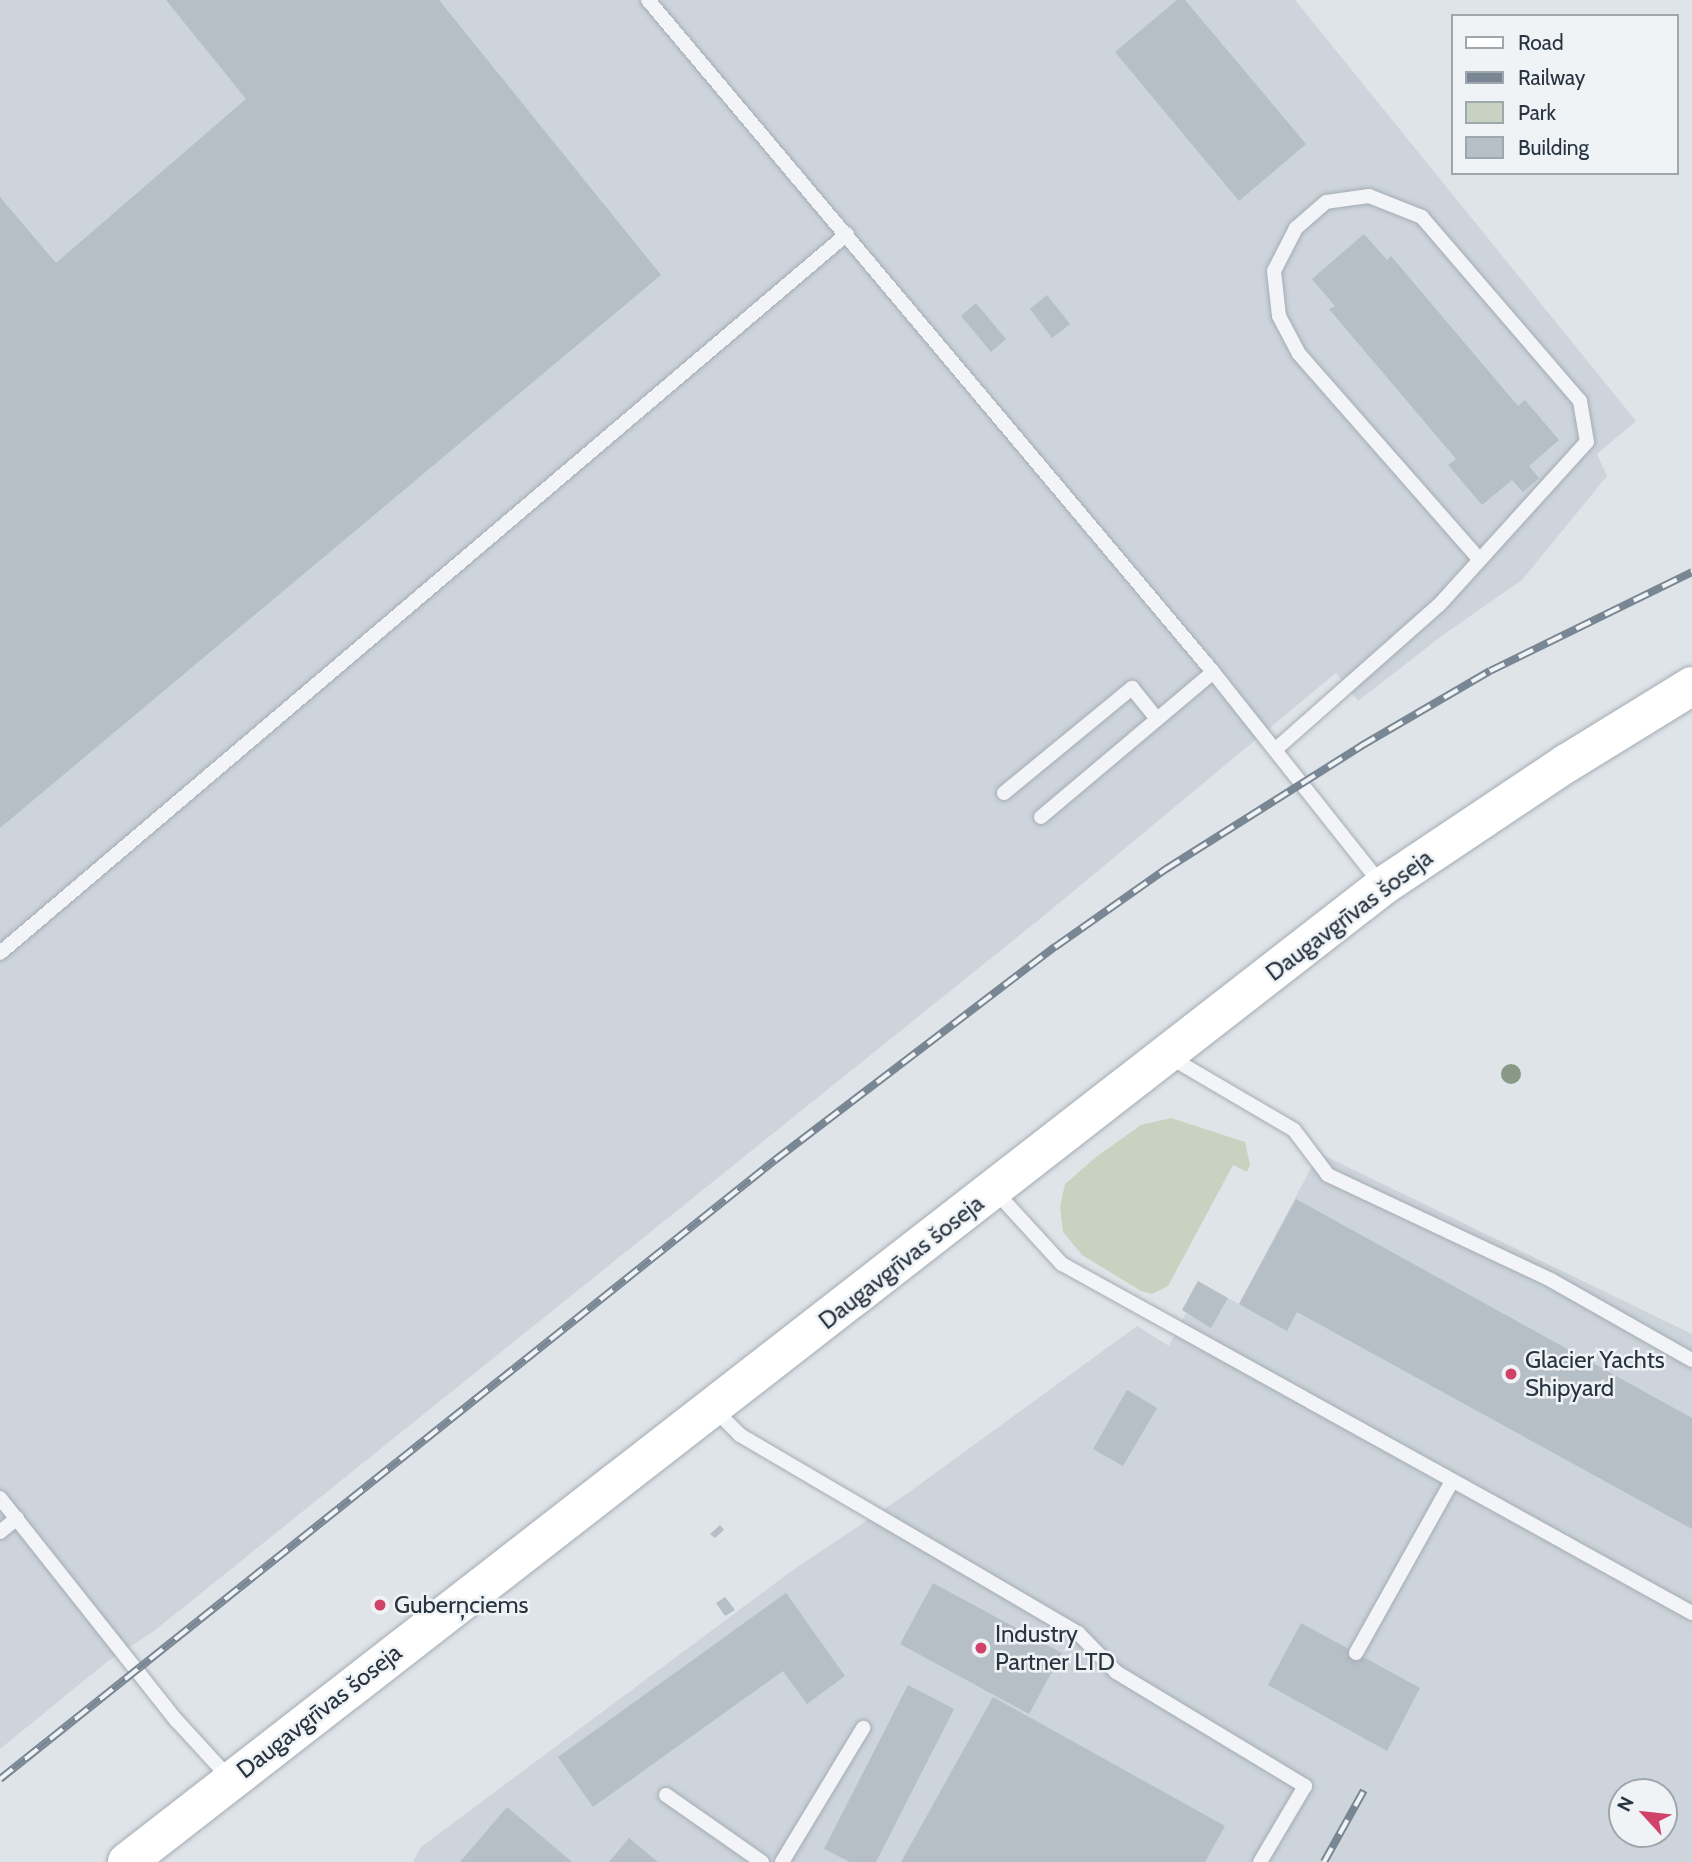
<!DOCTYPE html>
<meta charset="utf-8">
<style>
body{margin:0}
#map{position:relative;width:1692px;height:1862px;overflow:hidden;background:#dfe4e9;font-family:Cabin,sans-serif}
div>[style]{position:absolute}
.built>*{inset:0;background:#cdd4db}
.green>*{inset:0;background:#c7d3c0}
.building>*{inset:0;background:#b6bec6}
.roads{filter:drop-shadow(0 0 2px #a4acb3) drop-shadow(0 0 2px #a4acb3)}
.lane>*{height:14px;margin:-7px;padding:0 7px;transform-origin:7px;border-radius:7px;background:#f2f4f7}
.secondary>*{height:38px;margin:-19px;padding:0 19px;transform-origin:19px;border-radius:19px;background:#fff}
.rail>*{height:8px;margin-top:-4px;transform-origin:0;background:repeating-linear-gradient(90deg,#eff3f6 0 16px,#798693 0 32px);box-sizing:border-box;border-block:2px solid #798693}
.trees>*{width:20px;height:20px;margin:-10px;border-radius:50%;background:#889986}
.dots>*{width:19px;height:19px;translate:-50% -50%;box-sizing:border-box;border:4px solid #eff3f6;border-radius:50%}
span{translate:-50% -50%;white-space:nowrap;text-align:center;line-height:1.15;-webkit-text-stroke:5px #eff3f6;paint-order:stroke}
.street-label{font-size:24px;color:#283440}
.poi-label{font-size:24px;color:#283440}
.left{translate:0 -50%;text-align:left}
.legend{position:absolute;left:1451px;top:14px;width:228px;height:161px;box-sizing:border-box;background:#eff3f6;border:2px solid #9fa7ad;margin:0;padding:9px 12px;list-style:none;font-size:21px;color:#283440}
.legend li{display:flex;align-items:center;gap:14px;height:35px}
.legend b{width:35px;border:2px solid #9fa7ad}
.north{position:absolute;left:1608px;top:1778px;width:70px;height:70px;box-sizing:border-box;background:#eff3f6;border:2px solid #9fa7ad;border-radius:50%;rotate:297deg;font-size:19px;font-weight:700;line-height:28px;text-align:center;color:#283440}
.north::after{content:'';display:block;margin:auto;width:24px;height:32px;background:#d04269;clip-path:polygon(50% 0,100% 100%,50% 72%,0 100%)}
</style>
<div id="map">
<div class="built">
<i style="clip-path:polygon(0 0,1295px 0,1636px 421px,1597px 454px,1607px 476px,1522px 580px,1443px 635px,1358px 701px,1336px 673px,1041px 918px,154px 1631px,108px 1661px,0 1749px)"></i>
<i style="clip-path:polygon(evenodd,1319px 1153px,1692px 1334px,1692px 1862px,413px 1862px,421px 1847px,793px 1570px,908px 1493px,1137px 1326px,1169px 1346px,1186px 1313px,1211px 1327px,1228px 1298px,1239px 1304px,1319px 1153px,1622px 1792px,1664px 1792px,1664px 1834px,1622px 1834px,1622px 1792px)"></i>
</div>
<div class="green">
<i style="clip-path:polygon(1171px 1118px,1245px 1142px,1250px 1165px,1247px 1172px,1233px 1165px,1168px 1286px,1152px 1294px,1141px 1291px,1082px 1255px,1063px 1232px,1060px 1207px,1065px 1184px,1096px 1157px,1141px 1125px)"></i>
</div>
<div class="building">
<i style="clip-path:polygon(166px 0,439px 0,661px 275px,0 828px,0 197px,56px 263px,246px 99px)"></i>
<i style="clip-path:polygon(1177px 0,1185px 0,1306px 144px,1239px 201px,1115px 52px)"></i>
<i style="clip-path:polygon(1364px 234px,1387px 260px,1391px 256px,1518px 406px,1525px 400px,1559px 440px,1529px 466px,1539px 478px,1523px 492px,1512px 480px,1482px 505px,1448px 465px,1456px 459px,1329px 309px,1335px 306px,1312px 279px)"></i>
<i style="clip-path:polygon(1047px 295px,1070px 324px,1052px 338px,1030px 309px)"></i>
<i style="clip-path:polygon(976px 303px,1006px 339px,991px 352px,961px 316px)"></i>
<i style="clip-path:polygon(1296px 1199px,1692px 1418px,1692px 1529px,1297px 1312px,1287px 1331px,1239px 1304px)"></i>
<i style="clip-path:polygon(1198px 1281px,1228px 1298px,1211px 1328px,1182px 1310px)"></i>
<i style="clip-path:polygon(1127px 1390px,1157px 1408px,1123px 1466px,1093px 1449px)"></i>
<i style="clip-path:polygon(720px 1525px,724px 1530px,715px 1538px,710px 1534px)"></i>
<i style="clip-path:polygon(933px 1583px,1062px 1653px,1029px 1714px,900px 1644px)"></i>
<i style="clip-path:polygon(786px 1593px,845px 1676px,807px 1704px,783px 1671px,593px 1807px,558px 1757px)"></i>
<i style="clip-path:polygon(725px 1597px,735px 1610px,725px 1616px,716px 1603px)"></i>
<i style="clip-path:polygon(1301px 1623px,1420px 1688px,1387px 1751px,1268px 1685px)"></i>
<i style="clip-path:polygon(908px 1685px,954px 1709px,876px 1862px,850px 1862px,824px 1849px)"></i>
<i style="clip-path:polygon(993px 1697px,1225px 1826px,1205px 1862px,901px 1862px)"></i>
<i style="clip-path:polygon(507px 1807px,572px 1862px,460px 1862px)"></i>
<i style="clip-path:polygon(629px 1838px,658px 1862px,609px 1862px)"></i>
</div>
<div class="roads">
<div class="lane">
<i style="left:648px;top:0;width:878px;rotate:49.94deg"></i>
<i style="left:1213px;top:672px;width:272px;rotate:51.6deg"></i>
<i style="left:1276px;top:749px;width:217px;rotate:-41.5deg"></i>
<i style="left:1439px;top:605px;width:220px;rotate:-47.8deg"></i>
<i style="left:1587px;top:442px;width:42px;rotate:-99.7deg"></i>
<i style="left:1580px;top:401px;width:243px;rotate:-130.7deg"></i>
<i style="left:1422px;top:217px;width:57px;rotate:-158.4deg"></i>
<i style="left:1369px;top:196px;width:43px;rotate:172.1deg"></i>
<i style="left:1326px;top:202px;width:40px;rotate:139deg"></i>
<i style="left:1296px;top:228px;width:48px;rotate:117.1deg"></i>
<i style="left:1274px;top:271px;width:45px;rotate:83.7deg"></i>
<i style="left:1279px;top:316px;width:43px;rotate:62.2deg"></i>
<i style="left:1299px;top:354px;width:273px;rotate:48.7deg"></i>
<i style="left:1004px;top:793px;width:166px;rotate:-39.4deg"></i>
<i style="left:1132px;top:688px;width:40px;rotate:51deg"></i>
<i style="left:1041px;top:817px;width:225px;rotate:-40.1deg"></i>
<i style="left:0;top:953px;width:1111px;rotate:-40.33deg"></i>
<i style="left:1168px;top:1056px;width:146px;rotate:30.4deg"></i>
<i style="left:1294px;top:1130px;width:56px;rotate:52.9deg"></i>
<i style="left:1328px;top:1175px;width:246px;rotate:25.2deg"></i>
<i style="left:1551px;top:1280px;width:162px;rotate:29.6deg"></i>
<i style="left:995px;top:1191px;width:99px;rotate:47.5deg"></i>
<i style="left:1062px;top:1264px;width:720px;rotate:28.99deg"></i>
<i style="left:713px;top:1408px;width:38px;rotate:45deg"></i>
<i style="left:740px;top:1435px;width:392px;rotate:30.4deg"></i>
<i style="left:1078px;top:1633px;width:54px;rotate:45.7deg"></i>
<i style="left:1116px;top:1672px;width:221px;rotate:31.1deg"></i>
<i style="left:1305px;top:1786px;width:88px;rotate:120.6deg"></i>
<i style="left:0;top:1498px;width:285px;rotate:51.6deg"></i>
<i style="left:177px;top:1721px;width:80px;rotate:47.5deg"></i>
<i style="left:0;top:1532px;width:22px;rotate:-39deg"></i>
<i style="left:1356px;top:1653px;width:197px;rotate:-60.8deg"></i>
<i style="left:666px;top:1795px;width:117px;rotate:34.9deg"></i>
<i style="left:782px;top:1862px;width:157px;rotate:-58.8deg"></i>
</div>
<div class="secondary">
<i style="left:127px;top:1862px;width:1591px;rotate:-37.85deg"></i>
<i style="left:1383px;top:886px;width:221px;rotate:-33.8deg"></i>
<i style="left:1567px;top:763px;width:147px;rotate:-31.6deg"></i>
</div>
</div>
<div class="rail">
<i style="left:0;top:1779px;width:992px;rotate:-38.61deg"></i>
<i style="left:775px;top:1160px;width:352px;rotate:-37.3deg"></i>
<i style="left:1055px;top:947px;width:136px;rotate:-35.1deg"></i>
<i style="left:1166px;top:869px;width:231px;rotate:-32.2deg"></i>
<i style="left:1361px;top:746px;width:149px;rotate:-30.2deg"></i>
<i style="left:1490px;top:671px;width:225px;rotate:-26.1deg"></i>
<i style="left:1324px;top:1862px;width:82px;rotate:-60.9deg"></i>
</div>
<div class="trees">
<i style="left:1511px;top:1074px"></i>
</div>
<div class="dots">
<i style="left:1511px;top:1374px;background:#d04269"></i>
<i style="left:380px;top:1605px;background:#d04269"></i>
<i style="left:981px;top:1648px;background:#d04269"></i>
</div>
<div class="street-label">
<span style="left:1349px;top:915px;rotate:-37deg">Daugavgrīvas šoseja</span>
<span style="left:901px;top:1262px;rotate:-38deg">Daugavgrīvas šoseja</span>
<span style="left:319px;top:1711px;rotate:-38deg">Daugavgrīvas šoseja</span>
</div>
<div class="poi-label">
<span class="left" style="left:1525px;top:1374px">Glacier Yachts<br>Shipyard</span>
<span class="left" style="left:394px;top:1605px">Guberņciems</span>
<span class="left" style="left:995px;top:1648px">Industry<br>Partner LTD</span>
</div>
<ul class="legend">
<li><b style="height:9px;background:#fff"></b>Road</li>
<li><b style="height:9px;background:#798693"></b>Railway</li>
<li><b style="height:19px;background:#c7d3c0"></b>Park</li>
<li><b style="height:19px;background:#b6bec6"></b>Building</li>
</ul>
<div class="north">N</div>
</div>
